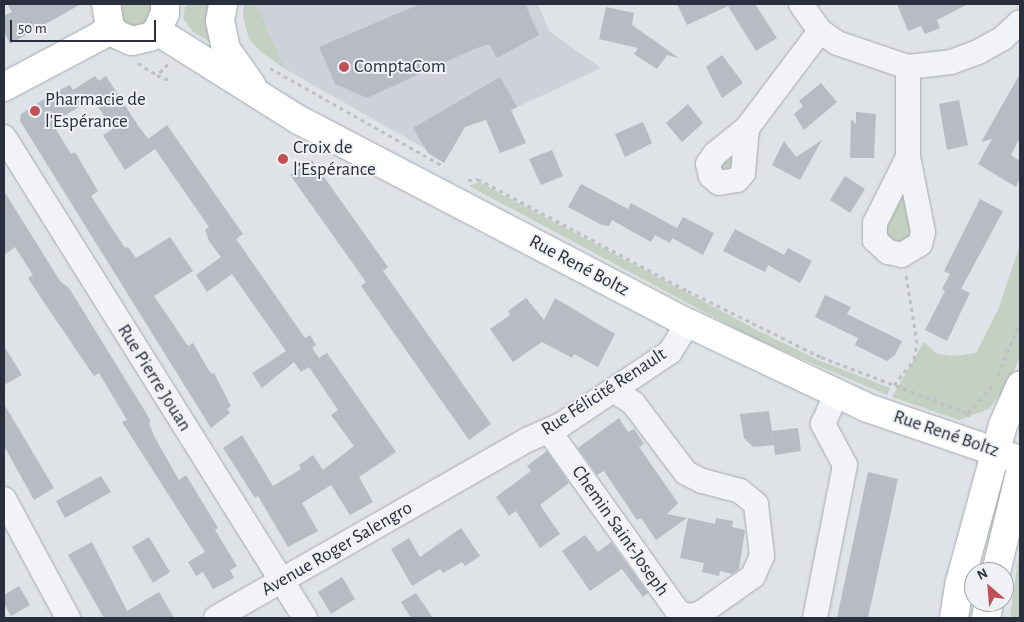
<!DOCTYPE html>
<meta charset="utf-8">
<style>
body{margin:0}
#map{position:relative;width:1024px;height:622px;overflow:hidden;background:#dfe2e7;font-family:"Alegreya Sans",sans-serif}
div>[style]{position:absolute}
.built>*{inset:0;background:#ced1d9}
.green>*{inset:0;background:#c4d0c1}
.building>*{inset:0;background:#b7bbc3}
.path>*{height:3px;margin-top:-1.5px;transform-origin:0;background:repeating-linear-gradient(90deg,#bec0c6 0 4px,transparent 0 8px)}
.roads{filter:drop-shadow(0 0 1px #a5a9b1) drop-shadow(0 0 1px #a5a9b1)}
.minor>*{height:24px;margin:-12px;padding:0 12px;transform-origin:12px;border-radius:12px;background:#f2f3f6}
.major>*{height:28px;margin:-14px;padding:0 14px;transform-origin:14px;border-radius:14px;background:#fff}
.dots>*{width:14px;height:14px;translate:-50% -50%;box-sizing:border-box;border:2px solid #eff1f5;border-radius:50%}
span{translate:-50% -50%;white-space:nowrap;text-align:center;line-height:1.15;-webkit-text-stroke:4px #eff1f5;paint-order:stroke}
.poi-label{font-size:19px;color:#2a2f3d}
.left{translate:0 -50%;text-align:left}
.street-label{font-size:19px;color:#2a2f3d}
.frame{position:absolute;inset:0;border:5px solid #2a2f3d;pointer-events:none}
.north{position:absolute;left:964px;top:562px;width:50px;height:50px;box-sizing:border-box;background:#eff1f5;border:1px solid #a0a3ab;border-radius:50%;rotate:333deg;font-size:14px;font-weight:700;line-height:20px;text-align:center;color:#2a2f3d}
.north::after{content:'';display:block;margin:auto;width:18px;height:22px;background:#c05056;clip-path:polygon(50% 0,100% 100%,50% 72%,0 100%)}
.scale{position:absolute;left:10px;top:20px;width:146px;height:22px;box-sizing:border-box;border:2px solid #2a2f3d;border-top:0;padding-left:6px;font-size:15px;line-height:18px;white-space:nowrap;color:#2a2f3d;-webkit-text-stroke:4px #eff1f5;paint-order:stroke}
</style>
<div id="map">
<div class="built">
<i style="clip-path:polygon(257px 4px,538px 4px,549px 31px,601px 68px,511px 110px,456px 130px,426px 149px,285px 69px)"></i>
</div>
<div class="green">
<i style="clip-path:polygon(122px 4px,154px 5px,144px 29px,130px 30px,120px 20px)"></i>
<i style="clip-path:polygon(190px 4px,215px 4px,215px 45px,193px 32px,183px 18px,185px 7px)"></i>
<i style="clip-path:polygon(244px 4px,257px 4px,285px 69px,261px 52px,249px 39px,243px 17px)"></i>
<i style="clip-path:polygon(731px 149px,738px 167px,727px 173px,721px 169px,722px 160px)"></i>
<i style="clip-path:polygon(479px 182px,757px 330px,818px 360px,890px 388px,887px 395px,753px 338px,469px 186px)"></i>
<i style="clip-path:polygon(906px 188px,913px 240px,891px 244px,883px 226px)"></i>
<i style="clip-path:polygon(1020px 245px,1020px 357px,1007px 387px,989px 409px,959px 420px,892px 397px,924px 342px,937px 354px,954px 356px,976px 353px,998px 310px)"></i>
<i style="clip-path:polygon(1020px 554px,1020px 618px,1010px 618px,1018px 560px)"></i>
</div>
<div class="building">
<i style="clip-path:polygon(7px 4px,81px 4px,10px 44px,4px 32px,4px 16px,12px 12px)"></i>
<i style="clip-path:polygon(420px 4px,525px 4px,539px 35px,497px 58px,489px 44px,474px 49px,367px 98px,335px 84px,319px 47px)"></i>
<i style="clip-path:polygon(677px 4px,755px 4px,777px 38px,756px 51px,728px 6px,687px 25px)"></i>
<i style="clip-path:polygon(897px 4px,968px 4px,937px 20px,940px 28px,925px 34px,921px 26px,908px 31px)"></i>
<i style="clip-path:polygon(606px 7px,634px 13px,632px 25px,679px 58px,667px 55px,657px 69px,634px 54px,638px 48px,599px 39px)"></i>
<i style="clip-path:polygon(722px 55px,743px 83px,722px 98px,706px 67px)"></i>
<i style="clip-path:polygon(1020px 74px,1020px 138px,1011px 155px,1020px 161px,1020px 177px,1016px 187px,978px 164px,992px 139px,981px 142px)"></i>
<i style="clip-path:polygon(95px 76px,99px 81px,106px 76px,139px 127px,153px 145px,148px 139px,167px 125px,243px 234px,236px 239px,305px 338px,310px 335px,316px 345px,312px 348px,319px 358px,327px 353px,396px 452px,359px 477px,373px 502px,350px 515px,331px 485px,302px 503px,318px 531px,288px 547px,258px 496px,255px 498px,223px 448px,242px 435px,273px 486px,301px 469px,299px 465px,313px 455px,323px 470px,354px 446px,331px 415px,338px 410px,309px 367px,301px 372px,294px 362px,262px 388px,252px 373px,286px 351px,232px 274px,207px 292px,196px 275px,221px 257px,209px 241px,205px 230px,209px 227px,155px 149px,125px 170px,103px 135px,113px 129px,93px 99px,52px 123px,71px 154px,75px 152px,98px 191px,91px 196px,125px 248px,128px 247px,136px 258px,170px 237px,193px 271px,154px 296px,188px 346px,193px 343px,211px 374px,214px 373px,231px 406px,227px 409px,230px 413px,211px 428px,20px 121px,21px 114px,55px 92px,70px 85px,73px 90px)"></i>
<i style="clip-path:polygon(500px 77px,517px 107px,511px 110px,526px 143px,500px 153px,486px 120px,465px 127px,444px 163px,428px 153px,413px 128px)"></i>
<i style="clip-path:polygon(821px 83px,837px 102px,804px 130px,794px 114px,803px 106px,799px 101px)"></i>
<i style="clip-path:polygon(959px 100px,968px 145px,947px 150px,939px 104px)"></i>
<i style="clip-path:polygon(688px 104px,703px 123px,682px 142px,666px 123px)"></i>
<i style="clip-path:polygon(856px 112px,876px 114px,874px 158px,850px 158px,851px 119px,856px 124px)"></i>
<i style="clip-path:polygon(643px 122px,652px 143px,625px 157px,615px 134px)"></i>
<i style="clip-path:polygon(822px 140px,800px 180px,772px 165px,784px 141px,796px 157px)"></i>
<i style="clip-path:polygon(552px 150px,563px 176px,541px 185px,529px 159px)"></i>
<i style="clip-path:polygon(312px 160px,388px 267px,383px 271px,491px 424px,469px 440px,361px 286px,366px 282px,290px 175px)"></i>
<i style="clip-path:polygon(845px 176px,865px 189px,850px 213px,830px 200px)"></i>
<i style="clip-path:polygon(581px 184px,628px 209px,631px 203px,677px 228px,670px 243px,655px 235px,651px 242px,612px 220px,609px 226px,602px 225px,568px 207px)"></i>
<i style="clip-path:polygon(4px 191px,60px 281px,69px 288px,151px 421px,149px 423px,154px 436px,179px 480px,186px 475px,218px 528px,215px 530px,237px 566px,230px 570px,234px 578px,213px 589px,203px 572px,196px 576px,188px 562px,205px 552px,122px 422px,127px 420px,99px 373px,94px 376px,43px 301px,28px 278px,33px 275px,15px 247px,4px 255px)"></i>
<i style="clip-path:polygon(980px 199px,1003px 211px,961px 289px,970px 293px,947px 341px,925px 330px,945px 291px,942px 289px,950px 274px,944px 271px)"></i>
<i style="clip-path:polygon(683px 217px,714px 233px,703px 255px,672px 238px)"></i>
<i style="clip-path:polygon(735px 229px,784px 255px,788px 248px,812px 261px,800px 283px,768px 265px,765px 272px,723px 251px)"></i>
<i style="clip-path:polygon(825px 295px,851px 307px,847px 314px,902px 341px,895px 355px,887px 361px,855px 345px,858px 338px,815px 317px)"></i>
<i style="clip-path:polygon(526px 298px,544px 320px,555px 298px,615px 334px,598px 367px,574px 354px,572px 358px,542px 342px,513px 362px,490px 329px,510px 315px,508px 311px)"></i>
<i style="clip-path:polygon(4px 346px,22px 375px,4px 385px)"></i>
<i style="clip-path:polygon(4px 404px,54px 488px,34px 500px,4px 446px)"></i>
<i style="clip-path:polygon(769px 411px,774px 445px,753px 447px,744px 438px,740px 414px)"></i>
<i style="clip-path:polygon(619px 418px,628px 432px,634px 429px,644px 444px,639px 447px,678px 503px,667px 514px,687px 518px,656px 540px,641px 518px,637px 520px,604px 471px,597px 475px,578px 448px)"></i>
<i style="clip-path:polygon(798px 428px,801px 451px,775px 455px,772px 431px)"></i>
<i style="clip-path:polygon(547px 451px,569px 483px,540px 505px,560px 534px,540px 548px,516px 511px,509px 516px,496px 497px,531px 471px,527px 466px)"></i>
<i style="clip-path:polygon(868px 472px,898px 479px,868px 618px,837px 618px)"></i>
<i style="clip-path:polygon(101px 476px,111px 492px,65px 518px,56px 501px)"></i>
<i style="clip-path:polygon(688px 518px,715px 524px,716px 518px,733px 521px,732px 527px,745px 530px,739px 569px,732px 574px,720px 571px,719px 576px,702px 572px,704px 563px,680px 558px)"></i>
<i style="clip-path:polygon(461px 528px,480px 556px,465px 566px,462px 562px,443px 573px,440px 569px,412px 586px,391px 549px,409px 538px,420px 557px)"></i>
<i style="clip-path:polygon(585px 535px,598px 552px,611px 542px,648px 593px,643px 597px,622px 569px,590px 591px,562px 551px)"></i>
<i style="clip-path:polygon(149px 537px,170px 572px,153px 583px,132px 547px)"></i>
<i style="clip-path:polygon(92px 542px,127px 611px,159px 592px,174px 618px,104px 618px,68px 555px)"></i>
<i style="clip-path:polygon(342px 577px,355px 599px,331px 614px,318px 592px)"></i>
<i style="clip-path:polygon(19px 586px,30px 605px,11px 616px,4px 603px,4px 595px)"></i>
<i style="clip-path:polygon(416px 593px,433px 618px,411px 618px,401px 602px)"></i>
</div>
<div class="path">
<i style="left:138px;top:63px;width:22px;rotate:32deg"></i>
<i style="left:168px;top:64px;width:16px;rotate:135deg"></i>
<i style="left:157px;top:75px;width:15px;rotate:23deg"></i>
<i style="left:270px;top:68px;width:199px;rotate:29.5deg"></i>
<i style="left:468px;top:180px;width:10px;rotate:-6deg"></i>
<i style="left:478px;top:179px;width:238px;rotate:28.1deg"></i>
<i style="left:688px;top:291px;width:148px;rotate:26.4deg"></i>
<i style="left:821px;top:357px;width:157px;rotate:20.9deg"></i>
<i style="left:968px;top:413px;width:7px;rotate:90deg"></i>
<i style="left:998px;top:375px;width:57px;rotate:-67.5deg"></i>
<i style="left:894px;top:385px;width:33px;rotate:-52deg"></i>
<i style="left:914px;top:359px;width:16px;rotate:-79deg"></i>
<i style="left:917px;top:343px;width:70px;rotate:-99.1deg"></i>
<i style="left:968px;top:413px;width:38px;rotate:-48deg"></i>
</div>
<div class="roads">
<div class="minor">
<i style="left:801px;top:4px;width:33px;rotate:55deg"></i>
<i style="left:820px;top:31px;width:21px;rotate:35deg"></i>
<i style="left:837px;top:43px;width:75px;rotate:18.7deg"></i>
<i style="left:908px;top:67px;width:43px;rotate:-6.6deg"></i>
<i style="left:951px;top:62px;width:29px;rotate:-20deg"></i>
<i style="left:978px;top:52px;width:29px;rotate:-29deg"></i>
<i style="left:1003px;top:38px;width:23px;rotate:-43deg"></i>
<i style="left:908px;top:67px;width:90px;rotate:90deg"></i>
<i style="left:908px;top:157px;width:76px;rotate:78.7deg"></i>
<i style="left:923px;top:232px;width:12px;rotate:104deg"></i>
<i style="left:920px;top:244px;width:21px;rotate:149deg"></i>
<i style="left:902px;top:255px;width:14px;rotate:-168deg"></i>
<i style="left:888px;top:252px;width:18px;rotate:-137deg"></i>
<i style="left:875px;top:240px;width:17px;rotate:-90deg"></i>
<i style="left:875px;top:223px;width:74px;rotate:-63.4deg"></i>
<i style="left:747px;top:128px;width:45px;rotate:95.1deg"></i>
<i style="left:743px;top:173px;width:9px;rotate:131deg"></i>
<i style="left:737px;top:180px;width:18px;rotate:171deg"></i>
<i style="left:719px;top:183px;width:11px;rotate:-139deg"></i>
<i style="left:711px;top:176px;width:12px;rotate:-104deg"></i>
<i style="left:708px;top:164px;width:12px;rotate:-55deg"></i>
<i style="left:715px;top:154px;width:41px;rotate:-39.1deg"></i>
<i style="left:747px;top:128px;width:121px;rotate:-53deg"></i>
<i style="left:4px;top:137px;width:567px;rotate:57.96deg"></i>
<i style="left:549px;top:431px;width:224px;rotate:54.5deg"></i>
<i style="left:679px;top:613px;width:11px;rotate:15deg"></i>
<i style="left:690px;top:616px;width:11px;rotate:-15deg"></i>
<i style="left:701px;top:613px;width:64px;rotate:-35.4deg"></i>
<i style="left:753px;top:576px;width:22px;rotate:-66deg"></i>
<i style="left:762px;top:556px;width:52px;rotate:-96.6deg"></i>
<i style="left:756px;top:504px;width:21px;rotate:-141deg"></i>
<i style="left:740px;top:491px;width:39px;rotate:-165deg"></i>
<i style="left:702px;top:481px;width:18px;rotate:-153deg"></i>
<i style="left:686px;top:473px;width:88px;rotate:-127.1deg"></i>
<i style="left:633px;top:403px;width:24px;rotate:-147deg"></i>
<i style="left:4px;top:499px;width:135px;rotate:61.7deg"></i>
<i style="left:216px;top:618px;width:358px;rotate:-29.8deg"></i>
<i style="left:527px;top:440px;width:37px;rotate:-24deg"></i>
<i style="left:561px;top:425px;width:131px;rotate:-33.8deg"></i>
<i style="left:670px;top:352px;width:34px;rotate:-58deg"></i>
<i style="left:815px;top:618px;width:156px;rotate:-78.9deg"></i>
<i style="left:845px;top:465px;width:47px;rotate:-118.2deg"></i>
<i style="left:823px;top:424px;width:34px;rotate:-66deg"></i>
</div>
<div class="major">
<i style="left:106px;top:4px;width:23px;rotate:80deg"></i>
<i style="left:110px;top:27px;width:9px;rotate:49deg"></i>
<i style="left:116px;top:34px;width:17px;rotate:24deg"></i>
<i style="left:132px;top:41px;width:18px;rotate:-13deg"></i>
<i style="left:150px;top:37px;width:9px;rotate:-41deg"></i>
<i style="left:157px;top:31px;width:20px;rotate:-66deg"></i>
<i style="left:165px;top:13px;width:9px;rotate:-90deg"></i>
<i style="left:223px;top:4px;width:17px;rotate:100deg"></i>
<i style="left:220px;top:21px;width:29px;rotate:78deg"></i>
<i style="left:226px;top:49px;width:45px;rotate:54.9deg"></i>
<i style="left:157px;top:31px;width:168px;rotate:32.1deg"></i>
<i style="left:299px;top:120px;width:439px;rotate:27.6deg"></i>
<i style="left:688px;top:323px;width:199px;rotate:25.3deg"></i>
<i style="left:868px;top:408px;width:161px;rotate:18.9deg"></i>
<i style="left:4px;top:87px;width:109px;rotate:-28deg"></i>
<i style="left:100px;top:36px;width:13px;rotate:-42deg"></i>
<i style="left:996px;top:572px;width:102px;rotate:-76.4deg"></i>
<i style="left:954px;top:618px;width:36px;rotate:-81deg"></i>
<i style="left:960px;top:582px;width:163px;rotate:-74.7deg"></i>
<i style="left:1003px;top:425px;width:43px;rotate:-66.4deg"></i>
<i style="left:986px;top:618px;width:16px;rotate:-79deg"></i>
</div>
</div>
<div class="dots">
<i style="left:344px;top:67px;background:#c05056"></i>
<i style="left:35px;top:111px;background:#c05056"></i>
<i style="left:283px;top:159px;background:#c05056"></i>
</div>
<div class="poi-label">
<span class="left" style="left:354px;top:67px">ComptaCom</span>
<span class="left" style="left:45px;top:111px">Pharmacie de<br>l'Espérance</span>
<span class="left" style="left:293px;top:159px">Croix de<br>l'Espérance</span>
</div>
<div class="street-label">
<span style="left:579px;top:266px;rotate:28deg">Rue René Boltz</span>
<span style="left:154px;top:378px;rotate:58deg">Rue Pierre Jouan</span>
<span style="left:604px;top:392px;rotate:-33deg">Rue Félicité Renault</span>
<span style="left:946px;top:434px;rotate:19deg">Rue René Boltz</span>
<span style="left:620px;top:531px;rotate:55deg">Chemin Saint-Joseph</span>
<span style="left:337px;top:549px;rotate:-30deg">Avenue Roger Salengro</span>
</div>
<div class="frame"></div>
<div class="north">N</div>
<div class="scale">50 m</div>
</div>
